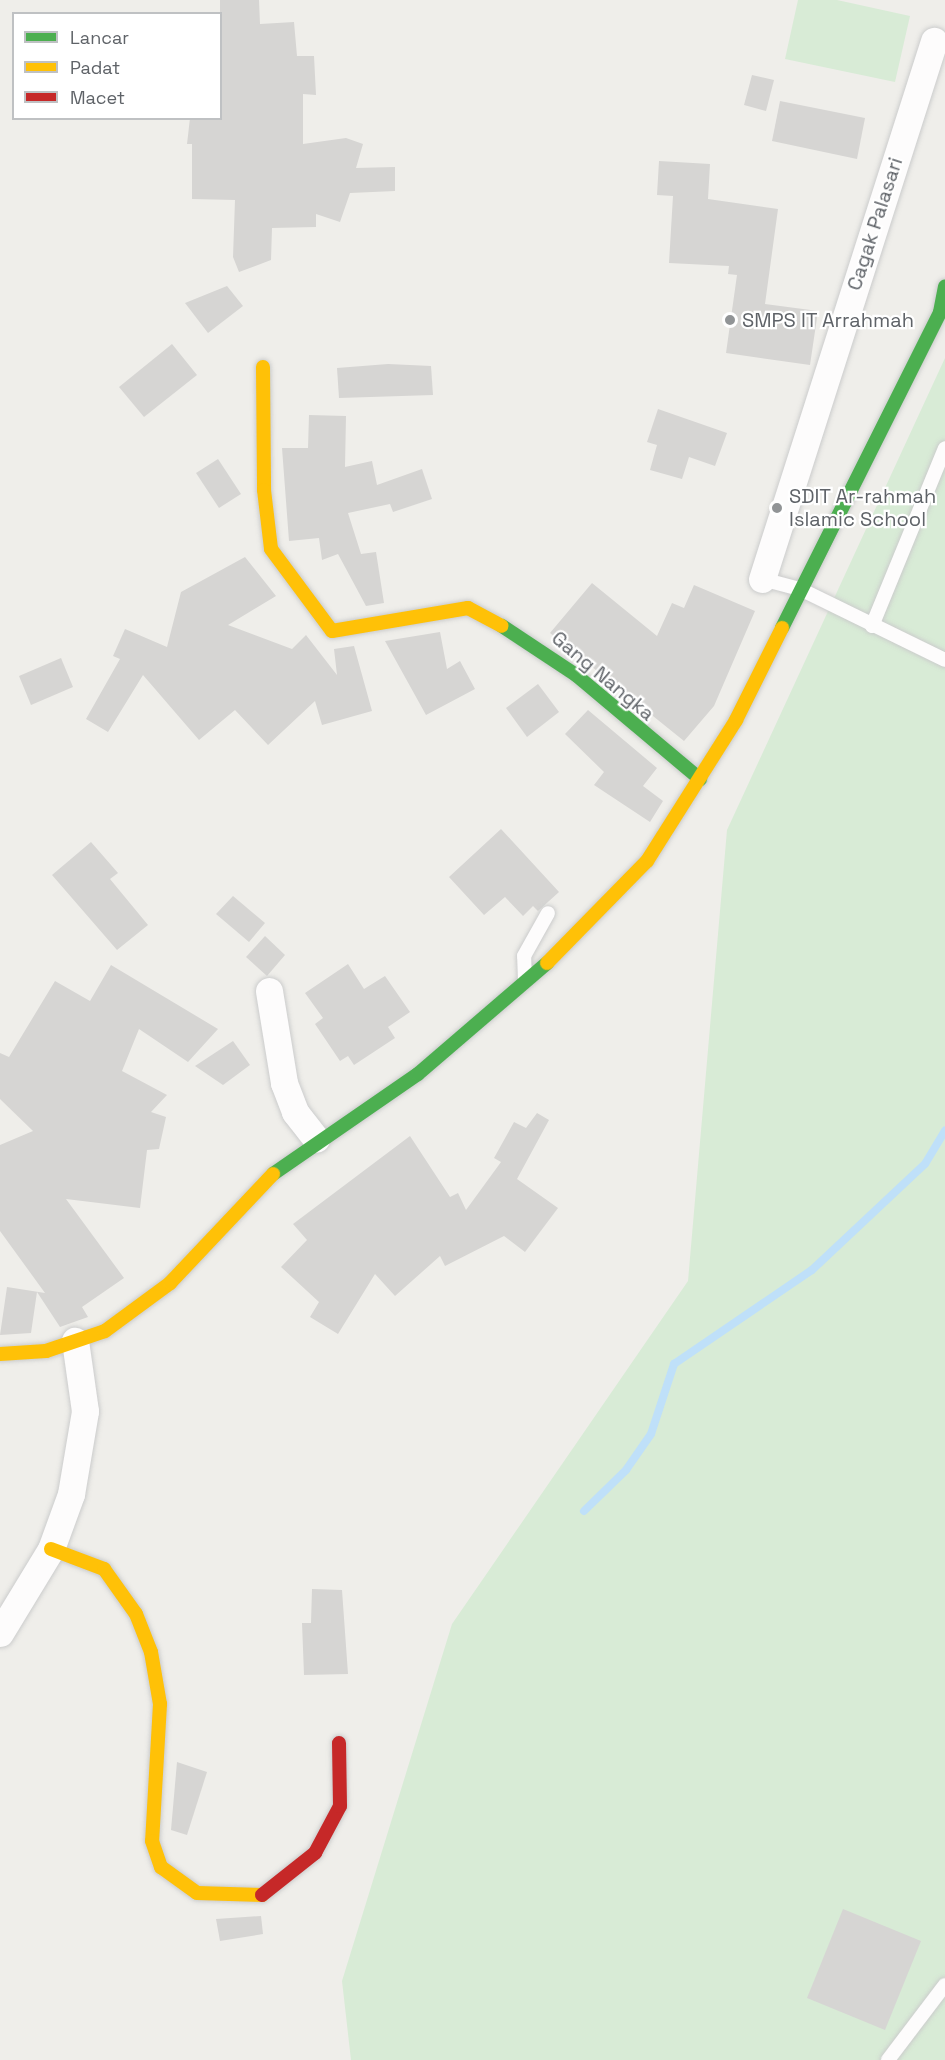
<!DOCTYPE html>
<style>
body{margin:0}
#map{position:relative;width:945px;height:2060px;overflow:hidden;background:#efeeea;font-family:"Space Grotesk",sans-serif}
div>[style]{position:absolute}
.green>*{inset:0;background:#d8ebd6}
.stream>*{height:8px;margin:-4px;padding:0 4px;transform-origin:4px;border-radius:4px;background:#bfe0f9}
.building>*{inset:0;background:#d6d5d3}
.roads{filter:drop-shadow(0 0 2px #cbcccc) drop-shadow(0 0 2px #cbcccc)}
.lane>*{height:14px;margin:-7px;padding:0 7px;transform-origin:7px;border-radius:7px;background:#fdfcfc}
.street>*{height:27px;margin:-13.5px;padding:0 13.5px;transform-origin:13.5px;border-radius:13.5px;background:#fdfcfc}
.fast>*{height:14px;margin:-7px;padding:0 7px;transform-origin:7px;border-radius:7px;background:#4caf50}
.slow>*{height:14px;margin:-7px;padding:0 7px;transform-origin:7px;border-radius:7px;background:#ffc107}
.jam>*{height:14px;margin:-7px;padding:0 7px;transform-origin:7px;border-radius:7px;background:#c62828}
.dots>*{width:16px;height:16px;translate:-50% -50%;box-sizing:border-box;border:3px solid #fff;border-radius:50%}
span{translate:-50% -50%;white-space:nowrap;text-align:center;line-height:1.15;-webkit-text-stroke:4.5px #fff;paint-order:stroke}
.street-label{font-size:20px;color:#5f6368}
.poi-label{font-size:20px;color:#5f6368}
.left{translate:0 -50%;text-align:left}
.legend{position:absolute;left:12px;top:12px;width:210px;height:108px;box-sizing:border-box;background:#fff;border:2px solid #bfc1c3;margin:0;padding:8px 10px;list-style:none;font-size:18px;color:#5f6368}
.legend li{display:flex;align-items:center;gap:12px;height:30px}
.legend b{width:30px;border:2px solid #bfc1c3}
</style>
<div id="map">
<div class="green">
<i style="clip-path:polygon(798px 0,837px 0,910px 16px,895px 82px,785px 59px)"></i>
<i style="clip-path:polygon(945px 358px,945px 2060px,351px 2060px,342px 1981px,452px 1624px,688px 1281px,727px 830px)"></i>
</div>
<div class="stream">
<i style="left:584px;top:1511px;width:59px;rotate:-44.3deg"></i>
<i style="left:626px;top:1470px;width:44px;rotate:-55.2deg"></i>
<i style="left:651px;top:1434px;width:74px;rotate:-71.8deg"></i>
<i style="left:674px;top:1364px;width:167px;rotate:-34.3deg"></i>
<i style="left:812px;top:1270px;width:155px;rotate:-43.2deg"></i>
<i style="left:925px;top:1164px;width:39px;rotate:-59deg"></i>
</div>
<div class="building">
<i style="clip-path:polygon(220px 0,259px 0,260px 24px,294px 22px,297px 56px,314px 56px,316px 95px,303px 94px,303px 144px,346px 138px,363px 144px,356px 168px,395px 167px,395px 191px,350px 193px,340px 222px,316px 214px,316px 227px,272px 228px,271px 260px,239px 272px,233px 257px,235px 200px,192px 199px,192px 144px,187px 144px,190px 118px,220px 118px)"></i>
<i style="clip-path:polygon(752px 75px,774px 80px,766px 111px,744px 105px)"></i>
<i style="clip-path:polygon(780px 101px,865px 118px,857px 159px,772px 141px)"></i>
<i style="clip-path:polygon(659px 161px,710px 164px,708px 199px,778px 209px,765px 304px,818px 311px,810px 365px,726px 353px,737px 275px,728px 274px,729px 266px,669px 263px,673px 196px,657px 195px)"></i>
<i style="clip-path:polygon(227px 286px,243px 306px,208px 333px,185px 303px)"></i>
<i style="clip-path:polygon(172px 344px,197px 375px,144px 417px,119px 387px)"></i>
<i style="clip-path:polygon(388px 364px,431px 366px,433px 395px,339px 398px,337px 368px)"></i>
<i style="clip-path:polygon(658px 409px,727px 433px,715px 466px,689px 457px,682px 479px,650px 470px,657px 445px,647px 442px)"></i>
<i style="clip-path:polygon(309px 415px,346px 416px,345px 467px,372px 461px,377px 485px,422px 469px,432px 499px,393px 512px,390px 504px,348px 513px,361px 554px,376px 552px,384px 603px,366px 606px,338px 554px,322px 560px,319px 538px,289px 541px,282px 448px,308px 448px)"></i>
<i style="clip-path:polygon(218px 459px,241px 494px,219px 508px,196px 473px)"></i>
<i style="clip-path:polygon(245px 557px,276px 596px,228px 625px,292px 649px,306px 635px,337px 675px,334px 649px,354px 646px,372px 711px,322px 725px,315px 701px,268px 745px,235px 710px,199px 740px,143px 675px,108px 732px,86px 719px,120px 659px,113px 656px,125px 629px,167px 647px,181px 592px)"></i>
<i style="clip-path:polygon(592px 583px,657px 636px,672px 603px,684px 608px,694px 585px,755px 611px,714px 706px,684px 741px,550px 633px)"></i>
<i style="clip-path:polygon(440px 632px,447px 669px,460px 661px,475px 689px,426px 715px,385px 641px)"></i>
<i style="clip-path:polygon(61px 658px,73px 687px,31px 705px,19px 676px)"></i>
<i style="clip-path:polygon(538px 684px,559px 712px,527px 737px,506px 708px)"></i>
<i style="clip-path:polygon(588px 710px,657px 768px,643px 786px,663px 801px,650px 822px,594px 785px,604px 772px,565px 734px)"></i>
<i style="clip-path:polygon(501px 829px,559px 892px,538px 911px,533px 906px,523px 916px,505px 897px,484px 915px,449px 877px)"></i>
<i style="clip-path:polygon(91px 842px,118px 873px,110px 879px,148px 925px,117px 950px,52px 875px)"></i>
<i style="clip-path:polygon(233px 896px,265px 923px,249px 942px,216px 914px)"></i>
<i style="clip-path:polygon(265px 936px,285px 955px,267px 976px,246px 957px)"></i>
<i style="clip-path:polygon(348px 964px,364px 989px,385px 976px,410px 1012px,388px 1027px,395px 1038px,354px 1065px,348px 1056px,340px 1061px,315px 1024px,323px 1018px,305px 993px)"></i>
<i style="clip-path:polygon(111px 965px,218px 1029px,188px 1062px,139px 1029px,122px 1071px,167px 1095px,151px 1112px,166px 1117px,159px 1149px,147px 1150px,140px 1208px,66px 1199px,124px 1278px,82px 1307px,88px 1317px,60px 1327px,37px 1292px,31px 1333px,0 1335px,7px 1287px,45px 1293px,0 1231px,0 1145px,33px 1131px,0 1099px,0 1053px,9px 1057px,55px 981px,90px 1001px)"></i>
<i style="clip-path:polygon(233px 1041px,250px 1065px,223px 1085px,195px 1066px)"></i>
<i style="clip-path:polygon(537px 1113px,549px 1120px,517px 1179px,558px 1208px,525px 1252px,504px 1236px,445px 1266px,440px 1256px,395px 1296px,375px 1274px,338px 1334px,310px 1317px,319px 1302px,281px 1267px,307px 1240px,293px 1224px,410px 1136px,450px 1197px,458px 1193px,466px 1210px,501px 1162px,494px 1158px,514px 1122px,526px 1128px)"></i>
<i style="clip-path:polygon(312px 1589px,342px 1590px,348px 1674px,304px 1675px,302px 1623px,311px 1623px)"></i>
<i style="clip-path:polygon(177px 1762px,207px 1772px,187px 1835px,171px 1830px)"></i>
<i style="clip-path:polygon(843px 1909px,921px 1941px,885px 2030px,807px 1998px)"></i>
<i style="clip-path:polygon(261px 1916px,263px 1934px,220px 1941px,216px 1919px)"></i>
</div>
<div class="roads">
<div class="lane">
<i style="left:762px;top:579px;width:39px;rotate:15deg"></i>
<i style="left:800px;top:589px;width:161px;rotate:26.1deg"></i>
<i style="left:872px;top:626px;width:192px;rotate:-67.7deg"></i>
<i style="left:525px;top:981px;width:25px;rotate:-92deg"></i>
<i style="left:524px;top:956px;width:49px;rotate:-60.8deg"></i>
<i style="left:888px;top:2060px;width:94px;rotate:-52.8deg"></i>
</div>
<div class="street">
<i style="left:762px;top:579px;width:565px;rotate:-72.27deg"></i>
<i style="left:269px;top:991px;width:93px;rotate:80.7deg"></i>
<i style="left:284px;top:1083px;width:31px;rotate:69deg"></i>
<i style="left:295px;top:1112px;width:34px;rotate:52deg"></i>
<i style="left:0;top:1633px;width:98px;rotate:-58.7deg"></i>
<i style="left:51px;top:1549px;width:59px;rotate:-70deg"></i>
<i style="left:71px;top:1494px;width:84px;rotate:-80.4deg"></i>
<i style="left:85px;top:1411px;width:71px;rotate:-98.1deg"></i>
</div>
<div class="fast">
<i style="left:502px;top:626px;width:89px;rotate:33.5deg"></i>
<i style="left:576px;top:675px;width:162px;rotate:40deg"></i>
<i style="left:782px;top:628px;width:353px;rotate:-63.4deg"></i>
<i style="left:940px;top:312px;width:26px;rotate:-79deg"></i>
<i style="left:273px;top:1174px;width:176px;rotate:-34.6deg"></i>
<i style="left:418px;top:1074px;width:170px;rotate:-40.7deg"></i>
</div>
<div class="slow">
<i style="left:263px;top:367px;width:123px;rotate:89.5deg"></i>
<i style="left:264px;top:490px;width:59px;rotate:83.2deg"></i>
<i style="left:271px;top:549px;width:102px;rotate:53.4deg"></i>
<i style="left:332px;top:631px;width:138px;rotate:-9.6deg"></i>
<i style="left:468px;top:608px;width:38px;rotate:28deg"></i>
<i style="left:547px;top:963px;width:143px;rotate:-45.6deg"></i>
<i style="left:647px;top:861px;width:167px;rotate:-57.7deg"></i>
<i style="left:736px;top:720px;width:103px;rotate:-63.4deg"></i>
<i style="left:0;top:1354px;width:46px;rotate:-3.7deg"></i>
<i style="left:46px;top:1351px;width:62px;rotate:-18.7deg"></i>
<i style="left:105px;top:1331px;width:81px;rotate:-36.4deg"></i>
<i style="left:170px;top:1283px;width:150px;rotate:-46.6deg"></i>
<i style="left:51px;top:1549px;width:57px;rotate:20.7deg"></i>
<i style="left:104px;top:1569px;width:55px;rotate:54.6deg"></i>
<i style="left:136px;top:1614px;width:41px;rotate:68.5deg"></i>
<i style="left:151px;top:1652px;width:53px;rotate:80.2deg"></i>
<i style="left:160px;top:1704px;width:137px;rotate:93.3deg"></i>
<i style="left:152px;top:1841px;width:28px;rotate:71deg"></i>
<i style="left:161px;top:1867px;width:44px;rotate:35.8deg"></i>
<i style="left:197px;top:1893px;width:65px;rotate:1.8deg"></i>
</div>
<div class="jam">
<i style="left:262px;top:1895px;width:68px;rotate:-38.4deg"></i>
<i style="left:315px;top:1853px;width:53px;rotate:-62deg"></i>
<i style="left:340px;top:1806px;width:63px;rotate:-90.9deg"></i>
</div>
</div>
<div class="dots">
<i style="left:730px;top:320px;background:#919496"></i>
<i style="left:777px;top:508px;background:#919496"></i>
</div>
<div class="street-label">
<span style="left:875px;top:224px;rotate:-72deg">Cagak Palasari</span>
<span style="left:603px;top:676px;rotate:40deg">Gang Nangka</span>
</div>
<div class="poi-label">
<span class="left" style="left:742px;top:320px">SMPS IT Arrahmah</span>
<span class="left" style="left:789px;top:508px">SDIT Ar-rahmah<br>Islamic School</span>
</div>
<ul class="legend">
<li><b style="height:8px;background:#4caf50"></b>Lancar</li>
<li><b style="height:8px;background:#ffc107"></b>Padat</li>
<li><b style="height:8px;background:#c62828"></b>Macet</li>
</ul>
</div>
